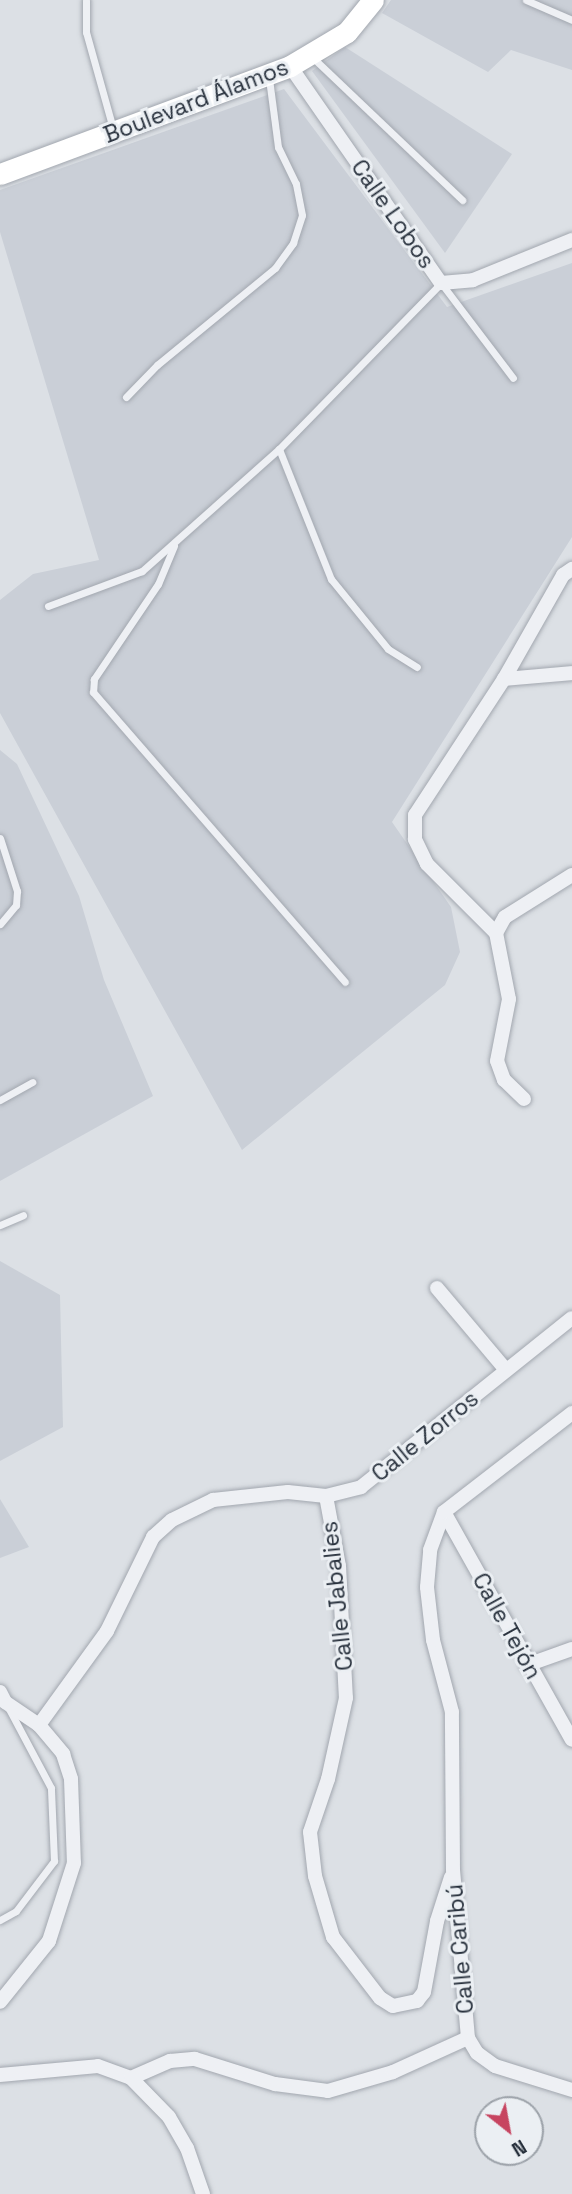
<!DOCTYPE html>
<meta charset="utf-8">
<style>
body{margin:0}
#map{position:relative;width:572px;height:2194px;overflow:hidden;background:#dce0e5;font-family:"Space Grotesk",sans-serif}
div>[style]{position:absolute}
.built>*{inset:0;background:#cacfd7}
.roads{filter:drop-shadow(0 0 2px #a2a7af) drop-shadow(0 0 2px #a2a7af)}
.lane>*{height:7px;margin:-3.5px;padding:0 3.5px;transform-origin:3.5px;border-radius:3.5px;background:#eef0f4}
.street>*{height:14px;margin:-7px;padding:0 7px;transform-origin:7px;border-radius:7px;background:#eef0f4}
.secondary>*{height:21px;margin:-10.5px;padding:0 10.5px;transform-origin:10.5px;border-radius:10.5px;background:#fff}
span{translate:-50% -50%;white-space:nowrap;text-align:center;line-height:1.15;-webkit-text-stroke:6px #ebeff3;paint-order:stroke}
.street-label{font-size:23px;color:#262f3b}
.north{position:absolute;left:474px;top:2096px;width:70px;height:70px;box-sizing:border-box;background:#ebeff3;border:2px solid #9ca2a9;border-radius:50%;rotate:149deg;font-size:19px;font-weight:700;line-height:28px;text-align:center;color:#262f3b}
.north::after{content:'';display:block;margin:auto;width:24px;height:32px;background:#c74460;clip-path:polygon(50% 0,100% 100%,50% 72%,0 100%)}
</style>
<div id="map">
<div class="built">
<i style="clip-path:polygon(391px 0,572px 0,572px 70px,511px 50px,488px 72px,382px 13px)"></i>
<i style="clip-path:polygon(345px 47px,512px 154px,445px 253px,312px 71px)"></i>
<i style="clip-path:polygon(284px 89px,447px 307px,572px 263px,572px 537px,392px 822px,451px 907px,460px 952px,445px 985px,242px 1150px,0 713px,0 600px,33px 574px,99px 560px,0 232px,0 190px)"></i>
<i style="clip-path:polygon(0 750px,17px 764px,79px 896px,104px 980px,153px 1096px,0 1181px)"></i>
<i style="clip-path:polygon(0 1261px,60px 1295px,63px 1427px,0 1461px)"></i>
<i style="clip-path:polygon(0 1499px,29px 1547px,0 1558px)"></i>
</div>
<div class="roads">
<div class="lane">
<i style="left:86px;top:0;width:32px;rotate:90deg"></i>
<i style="left:86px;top:32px;width:101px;rotate:74.4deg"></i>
<i style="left:526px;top:0;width:50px;rotate:23.5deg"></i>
<i style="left:311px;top:56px;width:209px;rotate:43.6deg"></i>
<i style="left:126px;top:397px;width:45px;rotate:-45.9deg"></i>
<i style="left:157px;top:365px;width:153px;rotate:-39.4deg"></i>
<i style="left:275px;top:268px;width:31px;rotate:-54deg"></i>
<i style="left:293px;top:243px;width:29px;rotate:-72deg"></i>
<i style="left:302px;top:215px;width:32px;rotate:-101deg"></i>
<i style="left:296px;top:184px;width:41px;rotate:-115.9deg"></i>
<i style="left:278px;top:147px;width:69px;rotate:-97.5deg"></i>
<i style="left:279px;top:449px;width:140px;rotate:68.2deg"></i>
<i style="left:331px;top:579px;width:90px;rotate:50.8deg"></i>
<i style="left:388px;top:649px;width:34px;rotate:32deg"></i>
<i style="left:174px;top:546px;width:41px;rotate:112.8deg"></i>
<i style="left:158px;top:584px;width:115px;rotate:124deg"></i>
<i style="left:94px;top:679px;width:13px;rotate:94deg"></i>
<i style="left:93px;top:692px;width:384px;rotate:49deg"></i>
<i style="left:48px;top:606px;width:100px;rotate:-20.4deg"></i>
<i style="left:142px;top:571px;width:183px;rotate:-41.7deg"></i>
<i style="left:279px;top:449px;width:232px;rotate:-45.7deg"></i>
<i style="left:441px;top:283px;width:119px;rotate:52.8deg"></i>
<i style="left:0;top:838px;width:56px;rotate:72.2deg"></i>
<i style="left:17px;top:891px;width:14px;rotate:94deg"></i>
<i style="left:16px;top:905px;width:25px;rotate:130deg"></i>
<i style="left:0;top:1100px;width:37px;rotate:-29deg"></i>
<i style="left:0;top:1225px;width:25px;rotate:-23deg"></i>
<i style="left:0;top:1920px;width:18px;rotate:-29deg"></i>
<i style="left:16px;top:1911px;width:63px;rotate:-52.8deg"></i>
<i style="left:54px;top:1861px;width:73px;rotate:-92.4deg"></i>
<i style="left:51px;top:1788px;width:89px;rotate:-118deg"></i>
</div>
<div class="street">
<i style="left:290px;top:66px;width:264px;rotate:55.2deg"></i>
<i style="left:441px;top:283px;width:32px;rotate:-5deg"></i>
<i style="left:473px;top:280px;width:107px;rotate:-22deg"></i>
<i style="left:504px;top:679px;width:68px;rotate:-5deg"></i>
<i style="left:496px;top:933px;width:98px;rotate:-135deg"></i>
<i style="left:427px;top:864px;width:28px;rotate:-116deg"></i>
<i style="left:415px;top:839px;width:24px;rotate:-90deg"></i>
<i style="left:415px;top:815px;width:163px;rotate:-56.8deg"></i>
<i style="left:504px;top:679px;width:120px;rotate:-60.4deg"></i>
<i style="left:563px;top:575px;width:11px;rotate:-34deg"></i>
<i style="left:524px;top:1099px;width:28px;rotate:-136deg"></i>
<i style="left:504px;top:1080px;width:20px;rotate:-110deg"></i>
<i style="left:497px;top:1061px;width:63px;rotate:-79deg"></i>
<i style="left:509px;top:999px;width:67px;rotate:-101.1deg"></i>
<i style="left:496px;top:933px;width:18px;rotate:-61deg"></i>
<i style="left:505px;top:917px;width:79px;rotate:-32.1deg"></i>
<i style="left:437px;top:1288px;width:107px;rotate:49.9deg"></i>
<i style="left:326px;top:1496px;width:71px;rotate:79.5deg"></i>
<i style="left:339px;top:1566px;width:132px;rotate:87deg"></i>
<i style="left:346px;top:1698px;width:83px;rotate:102.5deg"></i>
<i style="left:328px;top:1779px;width:56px;rotate:108.8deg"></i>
<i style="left:310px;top:1832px;width:44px;rotate:83.5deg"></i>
<i style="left:315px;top:1876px;width:64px;rotate:73.6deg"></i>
<i style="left:333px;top:1937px;width:77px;rotate:52.4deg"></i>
<i style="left:380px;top:1998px;width:15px;rotate:32deg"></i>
<i style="left:393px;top:2006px;width:25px;rotate:-12deg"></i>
<i style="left:417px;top:2001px;width:11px;rotate:-52deg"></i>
<i style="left:424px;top:1992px;width:72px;rotate:-79.6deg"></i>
<i style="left:437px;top:1921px;width:46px;rotate:-72.3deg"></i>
<i style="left:444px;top:1512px;width:261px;rotate:60.7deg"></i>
<i style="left:527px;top:1665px;width:48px;rotate:-19.6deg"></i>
<i style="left:0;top:1692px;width:11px;rotate:63deg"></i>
<i style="left:5px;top:1702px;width:41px;rotate:34.1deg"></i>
<i style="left:39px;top:1725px;width:38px;rotate:50deg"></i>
<i style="left:63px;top:1754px;width:26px;rotate:72deg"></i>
<i style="left:71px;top:1779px;width:84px;rotate:88deg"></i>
<i style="left:74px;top:1863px;width:82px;rotate:107.8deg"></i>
<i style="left:49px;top:1941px;width:78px;rotate:128.8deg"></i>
<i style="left:39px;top:1725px;width:116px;rotate:-54.1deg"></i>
<i style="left:107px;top:1631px;width:105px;rotate:-63.9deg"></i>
<i style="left:153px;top:1537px;width:25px;rotate:-42deg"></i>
<i style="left:172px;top:1520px;width:46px;rotate:-26deg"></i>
<i style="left:213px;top:1500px;width:75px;rotate:-6.1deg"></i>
<i style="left:288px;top:1492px;width:38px;rotate:6deg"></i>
<i style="left:326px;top:1496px;width:36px;rotate:-14deg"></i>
<i style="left:361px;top:1487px;width:270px;rotate:-38.7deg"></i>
<i style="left:468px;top:2038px;width:17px;rotate:59deg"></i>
<i style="left:477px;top:2053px;width:22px;rotate:36deg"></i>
<i style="left:495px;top:2066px;width:81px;rotate:17.3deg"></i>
<i style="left:0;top:2075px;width:98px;rotate:-5.2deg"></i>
<i style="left:98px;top:2066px;width:35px;rotate:20deg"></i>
<i style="left:131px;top:2078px;width:54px;rotate:45.7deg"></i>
<i style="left:169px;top:2117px;width:36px;rotate:60deg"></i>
<i style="left:187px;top:2148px;width:49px;rotate:70.8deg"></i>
<i style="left:131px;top:2078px;width:43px;rotate:-23.6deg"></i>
<i style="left:170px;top:2061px;width:25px;rotate:-5deg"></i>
<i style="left:195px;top:2059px;width:84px;rotate:17.4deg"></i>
<i style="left:275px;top:2084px;width:53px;rotate:7.5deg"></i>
<i style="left:328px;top:2091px;width:68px;rotate:-16.3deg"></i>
<i style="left:393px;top:2072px;width:82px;rotate:-24.4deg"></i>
<i style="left:468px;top:2038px;width:169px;rotate:-95.1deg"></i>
<i style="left:453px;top:1870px;width:158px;rotate:-90.4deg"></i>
<i style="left:452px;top:1712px;width:74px;rotate:-104.8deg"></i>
<i style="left:433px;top:1640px;width:53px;rotate:-96.5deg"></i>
<i style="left:427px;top:1587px;width:37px;rotate:-85deg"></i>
<i style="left:430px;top:1550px;width:40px;rotate:-69.8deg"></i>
<i style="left:444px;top:1512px;width:162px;rotate:-37.7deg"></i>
</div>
<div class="secondary">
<i style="left:0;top:174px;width:309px;rotate:-20.4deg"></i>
<i style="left:290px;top:66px;width:66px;rotate:-30.8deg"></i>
<i style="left:347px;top:32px;width:41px;rotate:-50.9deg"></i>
</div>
</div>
<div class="street-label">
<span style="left:196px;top:101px;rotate:-21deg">Boulevard Álamos</span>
<span style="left:393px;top:214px;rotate:55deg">Calle Lobos</span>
<span style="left:425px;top:1436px;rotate:-39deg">Calle Zorros</span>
<span style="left:337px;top:1596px;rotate:-96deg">Calle Jabalies</span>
<span style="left:507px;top:1626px;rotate:61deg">Calle Tejón</span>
<span style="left:460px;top:1949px;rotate:-95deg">Calle Caribú</span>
</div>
<div class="north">N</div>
</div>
